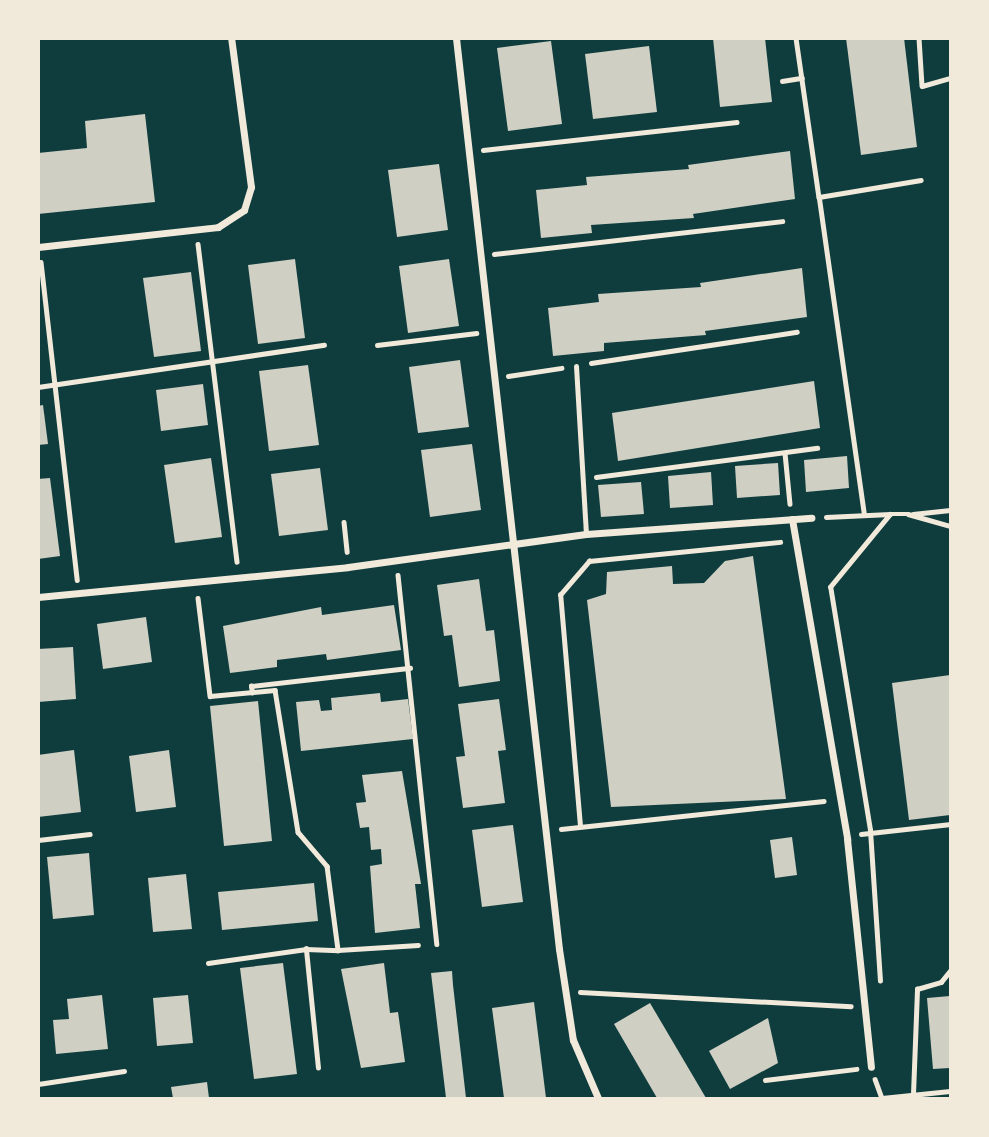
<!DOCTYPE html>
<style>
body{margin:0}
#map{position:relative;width:989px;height:1137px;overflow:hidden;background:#0f3d3e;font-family:"Nunito Sans",sans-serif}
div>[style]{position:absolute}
.building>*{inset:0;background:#cfcfc3}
.path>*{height:4.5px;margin:-2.25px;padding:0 2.25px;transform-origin:2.25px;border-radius:2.25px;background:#f1e9da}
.service>*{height:5px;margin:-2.5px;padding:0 2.5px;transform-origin:2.5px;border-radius:2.5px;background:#f1e9da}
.minor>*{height:7px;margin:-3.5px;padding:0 3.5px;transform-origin:3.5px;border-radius:3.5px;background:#f1e9da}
span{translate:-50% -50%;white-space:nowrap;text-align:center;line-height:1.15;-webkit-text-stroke:5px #f1e9da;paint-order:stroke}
.frame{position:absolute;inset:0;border:40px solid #f1e9da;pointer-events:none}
</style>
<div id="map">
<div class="building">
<i style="clip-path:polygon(713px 38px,765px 38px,772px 102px,720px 107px)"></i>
<i style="clip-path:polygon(846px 38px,904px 38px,917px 147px,861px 155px)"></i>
<i style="clip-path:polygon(551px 41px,562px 124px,508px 131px,497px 48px)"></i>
<i style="clip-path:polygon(649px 46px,657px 112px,593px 119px,585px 54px)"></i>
<i style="clip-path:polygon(145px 114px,155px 202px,38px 214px,38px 153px,87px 148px,85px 121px)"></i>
<i style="clip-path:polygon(790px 151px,795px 199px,693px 214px,694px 218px,591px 225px,592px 233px,541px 238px,536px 190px,587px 185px,586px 177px,689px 169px,688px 165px)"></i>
<i style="clip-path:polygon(439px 164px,448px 230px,397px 237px,388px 170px)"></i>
<i style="clip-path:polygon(295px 259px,305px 338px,258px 344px,248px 265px)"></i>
<i style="clip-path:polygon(449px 259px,459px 326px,408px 333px,399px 266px)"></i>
<i style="clip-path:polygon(802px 268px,807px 317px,705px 331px,706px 335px,604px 343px,604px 351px,553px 356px,548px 308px,599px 302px,598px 294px,701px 287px,700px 283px)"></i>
<i style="clip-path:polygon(191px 272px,201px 351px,154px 357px,143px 278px)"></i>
<i style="clip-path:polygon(460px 360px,469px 427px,418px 433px,409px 367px)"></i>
<i style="clip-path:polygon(308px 365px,319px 445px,269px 451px,259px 371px)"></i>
<i style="clip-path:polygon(814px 381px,820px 428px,618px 461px,612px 413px)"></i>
<i style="clip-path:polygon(203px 384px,208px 425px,161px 431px,156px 390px)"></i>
<i style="clip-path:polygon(43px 405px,48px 444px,38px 445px,38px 406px)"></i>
<i style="clip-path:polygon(472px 444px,481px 510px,430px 517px,421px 450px)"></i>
<i style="clip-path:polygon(847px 456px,849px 488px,806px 492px,804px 460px)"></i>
<i style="clip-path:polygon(211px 458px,222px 537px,175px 543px,164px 465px)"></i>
<i style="clip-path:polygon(778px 463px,780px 495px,737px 498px,735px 466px)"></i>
<i style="clip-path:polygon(320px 468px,328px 530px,279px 536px,271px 474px)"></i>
<i style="clip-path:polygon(711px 472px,713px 505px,670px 508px,668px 476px)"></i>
<i style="clip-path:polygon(50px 478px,60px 556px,38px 559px,38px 479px)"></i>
<i style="clip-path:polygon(641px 482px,644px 514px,601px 517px,598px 485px)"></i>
<i style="clip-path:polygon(753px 556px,786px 799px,611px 807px,587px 600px,606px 594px,607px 572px,672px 566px,673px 584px,704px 583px,725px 561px)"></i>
<i style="clip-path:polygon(479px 579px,486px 631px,494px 630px,500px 681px,459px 687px,452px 635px,444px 636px,437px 585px)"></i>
<i style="clip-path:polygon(394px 605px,401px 650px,327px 660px,326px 654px,277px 660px,277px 667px,230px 673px,223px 626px,321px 607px,322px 615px)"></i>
<i style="clip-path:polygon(146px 617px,152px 662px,103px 669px,97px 624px)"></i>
<i style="clip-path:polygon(73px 647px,76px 699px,38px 702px,38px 649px)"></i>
<i style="clip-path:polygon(950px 675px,950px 815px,909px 820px,892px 683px)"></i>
<i style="clip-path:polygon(380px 693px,381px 702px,408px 699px,413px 739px,301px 751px,296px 702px,319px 700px,321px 711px,332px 710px,331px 698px)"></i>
<i style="clip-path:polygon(499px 699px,506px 750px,498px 751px,505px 803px,463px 808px,456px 757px,465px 756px,458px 704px)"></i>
<i style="clip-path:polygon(258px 701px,272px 841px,224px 846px,210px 706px)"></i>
<i style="clip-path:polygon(74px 750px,81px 812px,38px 817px,38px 755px)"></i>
<i style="clip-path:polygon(169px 750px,176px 807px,136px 812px,129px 756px)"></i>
<i style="clip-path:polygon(402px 771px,421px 884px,415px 884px,420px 928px,375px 933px,370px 866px,382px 864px,381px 849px,371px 850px,369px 827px,360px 828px,356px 803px,366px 802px,362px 775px)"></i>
<i style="clip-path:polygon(513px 825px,523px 902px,482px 907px,472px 830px)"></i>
<i style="clip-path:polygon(792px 837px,797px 875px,775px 878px,770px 840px)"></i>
<i style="clip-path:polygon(89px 853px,94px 915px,53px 919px,47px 857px)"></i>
<i style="clip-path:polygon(186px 874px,192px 929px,153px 932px,148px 878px)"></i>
<i style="clip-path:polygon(314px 883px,318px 921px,222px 930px,218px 892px)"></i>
<i style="clip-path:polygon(283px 963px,297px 1074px,254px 1079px,240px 968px)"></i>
<i style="clip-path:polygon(384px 963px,390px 1013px,398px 1012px,405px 1062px,361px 1068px,341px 969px)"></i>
<i style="clip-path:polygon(452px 971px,453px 985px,466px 1098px,446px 1098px,431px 973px)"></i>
<i style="clip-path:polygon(102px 995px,108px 1049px,56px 1054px,53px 1020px,69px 1019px,67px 999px)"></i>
<i style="clip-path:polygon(188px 995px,193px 1043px,157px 1046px,153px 998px)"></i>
<i style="clip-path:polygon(950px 996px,950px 1068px,933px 1069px,927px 998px)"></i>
<i style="clip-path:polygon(534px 1002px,546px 1098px,504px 1098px,492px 1008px)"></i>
<i style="clip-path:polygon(650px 1003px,706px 1098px,657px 1098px,614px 1024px)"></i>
<i style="clip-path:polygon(768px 1018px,778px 1063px,730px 1089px,709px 1051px)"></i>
<i style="clip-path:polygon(207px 1082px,209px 1098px,173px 1098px,171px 1087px)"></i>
</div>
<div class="path">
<i style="left:796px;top:38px;width:161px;rotate:81.8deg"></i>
<i style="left:919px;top:38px;width:48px;rotate:86.4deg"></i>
<i style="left:922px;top:86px;width:29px;rotate:-16deg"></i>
<i style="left:782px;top:81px;width:20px;rotate:-9deg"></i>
<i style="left:483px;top:150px;width:255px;rotate:-6.3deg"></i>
<i style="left:198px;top:244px;width:320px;rotate:83deg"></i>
<i style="left:494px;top:254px;width:290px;rotate:-6.5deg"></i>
<i style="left:41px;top:262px;width:320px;rotate:83.5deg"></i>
<i style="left:377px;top:345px;width:100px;rotate:-6.9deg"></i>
<i style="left:591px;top:363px;width:208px;rotate:-8.6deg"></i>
<i style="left:508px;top:376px;width:54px;rotate:-8.6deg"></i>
<i style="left:38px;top:387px;width:289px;rotate:-8.4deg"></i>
<i style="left:785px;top:453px;width:51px;rotate:84.4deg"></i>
<i style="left:596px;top:477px;width:223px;rotate:-7.5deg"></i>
<i style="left:913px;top:514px;width:37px;rotate:-6deg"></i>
<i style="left:864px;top:515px;width:321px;rotate:-98.1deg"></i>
<i style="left:819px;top:197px;width:103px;rotate:-9.5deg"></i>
<i style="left:826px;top:517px;width:64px;rotate:-2.7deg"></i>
<i style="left:344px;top:522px;width:30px;rotate:84deg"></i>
<i style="left:398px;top:575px;width:371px;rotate:84deg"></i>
<i style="left:198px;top:598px;width:99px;rotate:83deg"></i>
<i style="left:210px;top:696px;width:65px;rotate:-5.3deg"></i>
<i style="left:275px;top:690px;width:144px;rotate:80.8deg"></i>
<i style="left:298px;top:832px;width:45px;rotate:49.5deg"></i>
<i style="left:327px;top:866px;width:85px;rotate:82.5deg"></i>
<i style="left:338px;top:950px;width:80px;rotate:-3.6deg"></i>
<i style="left:252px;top:693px;width:7px;rotate:-98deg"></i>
<i style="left:251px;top:686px;width:160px;rotate:-6.5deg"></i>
<i style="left:580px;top:826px;width:232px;rotate:-94.9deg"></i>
<i style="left:560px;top:595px;width:45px;rotate:-49.5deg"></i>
<i style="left:589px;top:561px;width:192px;rotate:-5.7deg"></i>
<i style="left:561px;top:829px;width:264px;rotate:-6.1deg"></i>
<i style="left:861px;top:834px;width:90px;rotate:-6.4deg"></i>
<i style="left:208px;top:963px;width:99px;rotate:-8.1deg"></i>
<i style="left:880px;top:981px;width:151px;rotate:-93.8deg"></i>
<i style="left:870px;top:830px;width:246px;rotate:-99.3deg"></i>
<i style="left:830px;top:587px;width:94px;rotate:-50.6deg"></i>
<i style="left:890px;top:514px;width:18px"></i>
<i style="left:908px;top:514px;width:44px;rotate:15.9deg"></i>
<i style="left:580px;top:992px;width:271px;rotate:3deg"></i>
<i style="left:318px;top:1068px;width:120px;rotate:-95.8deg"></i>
<i style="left:306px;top:949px;width:32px;rotate:2deg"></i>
<i style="left:875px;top:1079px;width:20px;rotate:70deg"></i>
<i style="left:765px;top:1080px;width:92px;rotate:-6.9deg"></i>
<i style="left:913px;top:1094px;width:105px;rotate:-87.8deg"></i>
<i style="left:917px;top:989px;width:25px;rotate:-16deg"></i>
<i style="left:941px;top:982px;width:14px;rotate:-51deg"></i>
<i style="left:882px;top:1098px;width:68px;rotate:-5.9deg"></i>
</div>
<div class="service">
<i style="left:576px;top:366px;width:168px;rotate:86.6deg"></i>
<i style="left:38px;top:840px;width:52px;rotate:-6.6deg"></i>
<i style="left:38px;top:1084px;width:87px;rotate:-8.6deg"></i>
</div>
<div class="minor">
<i style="left:456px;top:38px;width:917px;rotate:83.55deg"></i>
<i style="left:559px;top:949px;width:92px;rotate:81.3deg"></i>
<i style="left:573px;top:1040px;width:63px;rotate:66.7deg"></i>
<i style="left:38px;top:247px;width:181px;rotate:-6.3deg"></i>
<i style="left:218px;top:227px;width:31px;rotate:-33deg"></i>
<i style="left:244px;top:210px;width:24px;rotate:-73deg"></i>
<i style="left:251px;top:187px;width:150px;rotate:-97.6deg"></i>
<i style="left:792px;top:519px;width:325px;rotate:80.2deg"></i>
<i style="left:847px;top:839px;width:229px;rotate:84deg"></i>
<i style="left:38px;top:597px;width:311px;rotate:-5.5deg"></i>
<i style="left:348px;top:567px;width:240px;rotate:-7.9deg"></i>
<i style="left:586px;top:534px;width:226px;rotate:-4.1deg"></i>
</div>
<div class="frame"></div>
</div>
